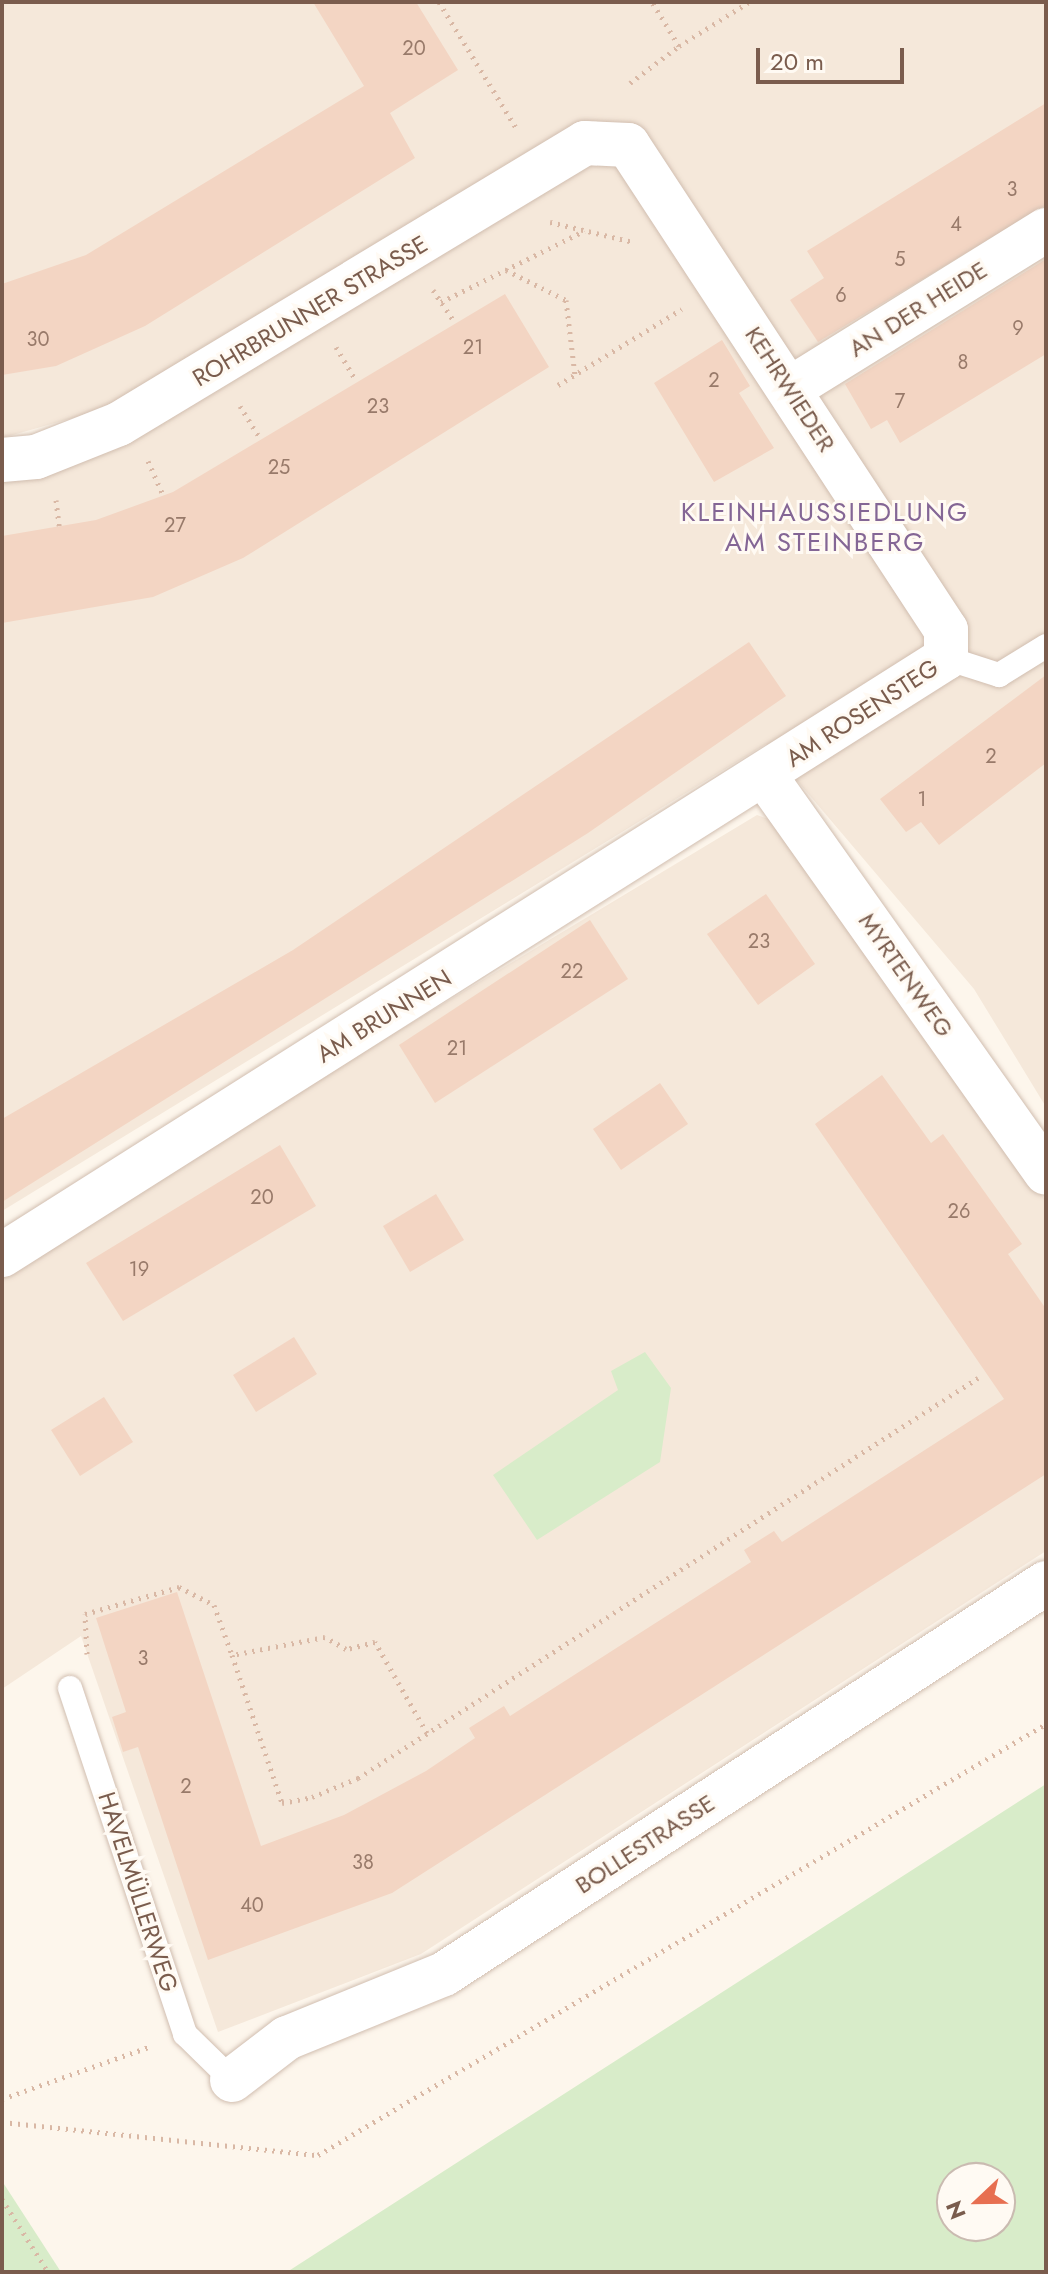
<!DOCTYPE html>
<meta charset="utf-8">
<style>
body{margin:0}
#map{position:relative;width:1048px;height:2274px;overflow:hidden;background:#fdf6ec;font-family:Jost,sans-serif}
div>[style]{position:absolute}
.residential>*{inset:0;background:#f5e8da}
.green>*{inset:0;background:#d8ecc9}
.building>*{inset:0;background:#f3d5c3}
.path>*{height:5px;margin-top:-2.5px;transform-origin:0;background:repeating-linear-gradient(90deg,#d9b8a5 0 2px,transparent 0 8px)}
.roads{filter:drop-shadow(0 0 2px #d1beb0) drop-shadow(0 0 2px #d1beb0)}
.service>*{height:24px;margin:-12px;padding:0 12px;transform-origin:12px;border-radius:12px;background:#fff}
.minor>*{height:44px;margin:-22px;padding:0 22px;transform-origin:22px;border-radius:22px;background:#fff}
span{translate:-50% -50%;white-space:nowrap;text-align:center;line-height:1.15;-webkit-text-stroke:6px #fffaf3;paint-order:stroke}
.number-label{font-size:20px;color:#987a6a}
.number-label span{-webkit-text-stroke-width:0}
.street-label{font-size:24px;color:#7a5c4d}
.neighbourhood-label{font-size:26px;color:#846695;letter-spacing:2px}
.frame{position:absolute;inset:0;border:4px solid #7a5c4d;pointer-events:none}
.north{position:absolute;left:936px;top:2162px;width:80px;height:80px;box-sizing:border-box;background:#fffaf3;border:2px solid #cabbb1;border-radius:50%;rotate:248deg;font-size:22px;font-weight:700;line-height:32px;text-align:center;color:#7a5c4d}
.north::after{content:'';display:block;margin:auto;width:28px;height:36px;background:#e76f51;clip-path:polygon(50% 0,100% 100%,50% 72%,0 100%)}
.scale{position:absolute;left:756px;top:48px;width:148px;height:36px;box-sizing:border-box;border:4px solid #7a5c4d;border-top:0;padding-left:10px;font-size:24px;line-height:28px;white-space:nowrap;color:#7a5c4d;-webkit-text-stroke:6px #fffaf3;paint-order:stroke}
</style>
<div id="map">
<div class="residential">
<i style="clip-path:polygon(2px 2px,1046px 2px,1046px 1107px,974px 989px,766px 744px,2px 1211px,2px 476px,115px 406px,2px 438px)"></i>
<i style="clip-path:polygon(757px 815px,771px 820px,1046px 1201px,1046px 1551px,421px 1954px,218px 2032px,81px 1636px,2px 1689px,2px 1269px)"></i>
</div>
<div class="green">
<i style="clip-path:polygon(645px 1352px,671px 1388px,660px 1462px,537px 1540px,493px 1475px,618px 1390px,611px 1371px)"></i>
<i style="clip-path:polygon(evenodd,1046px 1784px,1046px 2272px,287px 2272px,1046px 1784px,952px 2178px,1000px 2178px,1000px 2226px,952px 2226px,952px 2178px)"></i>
<i style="clip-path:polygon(2px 2181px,61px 2272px,2px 2272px)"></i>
</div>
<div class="building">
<i style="clip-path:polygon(313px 2px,416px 2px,458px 70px,390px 113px,415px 158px,145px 326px,56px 366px,2px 375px,2px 284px,86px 255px,364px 86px)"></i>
<i style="clip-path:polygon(1046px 103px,1046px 205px,818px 342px,790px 300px,824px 278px,807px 251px)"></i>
<i style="clip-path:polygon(1046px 259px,1046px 354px,900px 443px,887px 420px,871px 429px,845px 384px)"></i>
<i style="clip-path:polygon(505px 294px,549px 367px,243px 558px,153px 597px,2px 623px,2px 536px,96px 520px,173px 492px)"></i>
<i style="clip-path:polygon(722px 340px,750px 386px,739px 393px,774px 448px,714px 482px,654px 383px)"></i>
<i style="clip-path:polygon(749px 642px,786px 696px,588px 833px,2px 1202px,2px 1119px,293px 950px)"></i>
<i style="clip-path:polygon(1046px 675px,1046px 763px,939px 845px,921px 822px,906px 832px,880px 799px)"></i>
<i style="clip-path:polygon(766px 894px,815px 964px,758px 1005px,707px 934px)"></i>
<i style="clip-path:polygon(590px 920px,628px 979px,435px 1103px,399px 1045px)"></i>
<i style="clip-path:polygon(882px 1075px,931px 1143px,943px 1134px,1022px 1244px,1008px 1254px,1046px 1309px,1046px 1474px,392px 1893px,208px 1960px,138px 1747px,123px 1752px,112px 1717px,126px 1712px,96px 1618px,177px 1592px,261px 1846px,344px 1815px,426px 1771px,475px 1738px,469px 1728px,504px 1706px,510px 1716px,751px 1562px,744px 1550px,774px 1531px,782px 1542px,1004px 1399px,815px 1124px)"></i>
<i style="clip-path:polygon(660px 1083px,688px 1124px,621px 1170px,593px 1129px)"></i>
<i style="clip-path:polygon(280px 1145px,316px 1206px,123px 1321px,86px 1263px)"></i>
<i style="clip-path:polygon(436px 1194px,464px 1240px,410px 1272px,383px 1226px)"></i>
<i style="clip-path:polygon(294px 1337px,317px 1374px,256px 1412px,233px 1375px)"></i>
<i style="clip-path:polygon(104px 1397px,133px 1442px,80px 1476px,51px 1430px)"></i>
</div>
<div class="path">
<i style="left:439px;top:2px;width:151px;rotate:58.5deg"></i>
<i style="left:679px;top:46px;width:83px;rotate:-32.2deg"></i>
<i style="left:630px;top:83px;width:61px;rotate:-37.1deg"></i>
<i style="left:679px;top:46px;width:52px;rotate:-121.5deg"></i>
<i style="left:550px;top:222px;width:85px;rotate:13.5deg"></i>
<i style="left:506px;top:270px;width:67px;rotate:26.6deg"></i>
<i style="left:566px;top:300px;width:76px;rotate:83.2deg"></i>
<i style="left:433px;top:290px;width:36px;rotate:56deg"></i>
<i style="left:441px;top:302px;width:160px;rotate:-26.4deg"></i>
<i style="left:336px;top:347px;width:39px;rotate:59deg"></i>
<i style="left:558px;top:385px;width:145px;rotate:-31.5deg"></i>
<i style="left:240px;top:406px;width:39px;rotate:58deg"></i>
<i style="left:148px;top:461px;width:35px;rotate:66deg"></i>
<i style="left:56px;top:500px;width:26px;rotate:83deg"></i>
<i style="left:87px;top:1654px;width:40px;rotate:-92.9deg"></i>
<i style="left:85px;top:1614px;width:98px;rotate:-16deg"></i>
<i style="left:179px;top:1587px;width:39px;rotate:27deg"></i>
<i style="left:214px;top:1605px;width:53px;rotate:70.2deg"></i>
<i style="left:427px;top:1733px;width:105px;rotate:-119.7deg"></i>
<i style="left:375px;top:1642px;width:30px;rotate:166deg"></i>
<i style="left:346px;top:1649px;width:24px;rotate:-150deg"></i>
<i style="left:325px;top:1637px;width:95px;rotate:169deg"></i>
<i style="left:232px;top:1655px;width:156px;rotate:71.3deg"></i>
<i style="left:282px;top:1803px;width:31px;rotate:-11deg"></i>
<i style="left:312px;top:1797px;width:50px;rotate:-22.4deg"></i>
<i style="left:358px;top:1778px;width:738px;rotate:-32.83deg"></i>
<i style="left:2px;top:2099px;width:159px;rotate:-19.5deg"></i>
<i style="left:2px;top:2122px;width:318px;rotate:6deg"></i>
<i style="left:318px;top:2155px;width:846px;rotate:-30.63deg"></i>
<i style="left:2px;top:2199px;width:86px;rotate:57.8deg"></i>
</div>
<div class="roads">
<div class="service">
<i style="left:946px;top:658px;width:56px;rotate:17.8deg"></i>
<i style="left:999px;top:675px;width:55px;rotate:-31.7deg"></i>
<i style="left:70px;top:1688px;width:365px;rotate:71.6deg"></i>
<i style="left:185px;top:2034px;width:66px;rotate:44.4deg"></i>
</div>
<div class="minor">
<i style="left:791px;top:388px;width:300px;rotate:-31.8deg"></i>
<i style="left:2px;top:460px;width:34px;rotate:-5deg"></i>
<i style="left:36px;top:457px;width:89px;rotate:-21.7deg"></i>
<i style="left:119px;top:424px;width:544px;rotate:-31.09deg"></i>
<i style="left:585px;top:143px;width:43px;rotate:2.7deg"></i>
<i style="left:628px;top:145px;width:580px;rotate:56.75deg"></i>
<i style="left:946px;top:630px;width:28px;rotate:90deg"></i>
<i style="left:946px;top:658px;width:1117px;rotate:147.69deg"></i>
<i style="left:765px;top:776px;width:486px;rotate:54.7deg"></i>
<i style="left:232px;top:2080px;width:69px;rotate:-37.4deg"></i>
<i style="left:287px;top:2038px;width:170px;rotate:-22.2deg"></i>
<i style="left:444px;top:1974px;width:718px;rotate:-33deg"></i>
</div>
</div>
<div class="number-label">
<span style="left:414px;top:48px">20</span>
<span style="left:1012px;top:189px">3</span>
<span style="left:956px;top:224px">4</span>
<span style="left:900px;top:259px">5</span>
<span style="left:841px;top:295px">6</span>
<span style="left:1018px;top:328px">9</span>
<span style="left:38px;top:339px">30</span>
<span style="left:473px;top:347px">21</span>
<span style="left:963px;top:362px">8</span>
<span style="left:714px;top:380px">2</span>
<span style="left:900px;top:401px">7</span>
<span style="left:378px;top:406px">23</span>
<span style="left:279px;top:467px">25</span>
<span style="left:175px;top:525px">27</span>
<span style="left:991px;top:756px">2</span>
<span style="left:922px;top:799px">1</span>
<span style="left:759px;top:941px">23</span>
<span style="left:572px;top:971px">22</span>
<span style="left:457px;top:1048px">21</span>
<span style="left:262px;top:1197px">20</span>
<span style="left:959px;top:1211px">26</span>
<span style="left:139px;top:1269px">19</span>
<span style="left:143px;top:1658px">3</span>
<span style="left:186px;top:1786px">2</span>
<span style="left:363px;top:1862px">38</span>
<span style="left:252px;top:1905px">40</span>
</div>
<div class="street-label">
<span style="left:918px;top:309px;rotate:-32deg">AN DER HEIDE</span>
<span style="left:310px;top:311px;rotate:-31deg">ROHRBRUNNER STRASSE</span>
<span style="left:790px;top:389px;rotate:57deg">KEHRWIEDER</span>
<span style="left:862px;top:713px;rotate:-33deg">AM ROSENSTEG</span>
<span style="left:906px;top:975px;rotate:55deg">MYRTENWEG</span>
<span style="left:384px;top:1016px;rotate:-32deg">AM BRUNNEN</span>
<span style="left:645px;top:1844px;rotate:-33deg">BOLLESTRASSE</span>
<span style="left:138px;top:1892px;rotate:72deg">HAVELMÜLLERWEG</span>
</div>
<div class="neighbourhood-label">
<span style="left:825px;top:528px">KLEINHAUSSIEDLUNG<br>AM STEINBERG</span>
</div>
<div class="frame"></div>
<div class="north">N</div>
<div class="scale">20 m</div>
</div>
